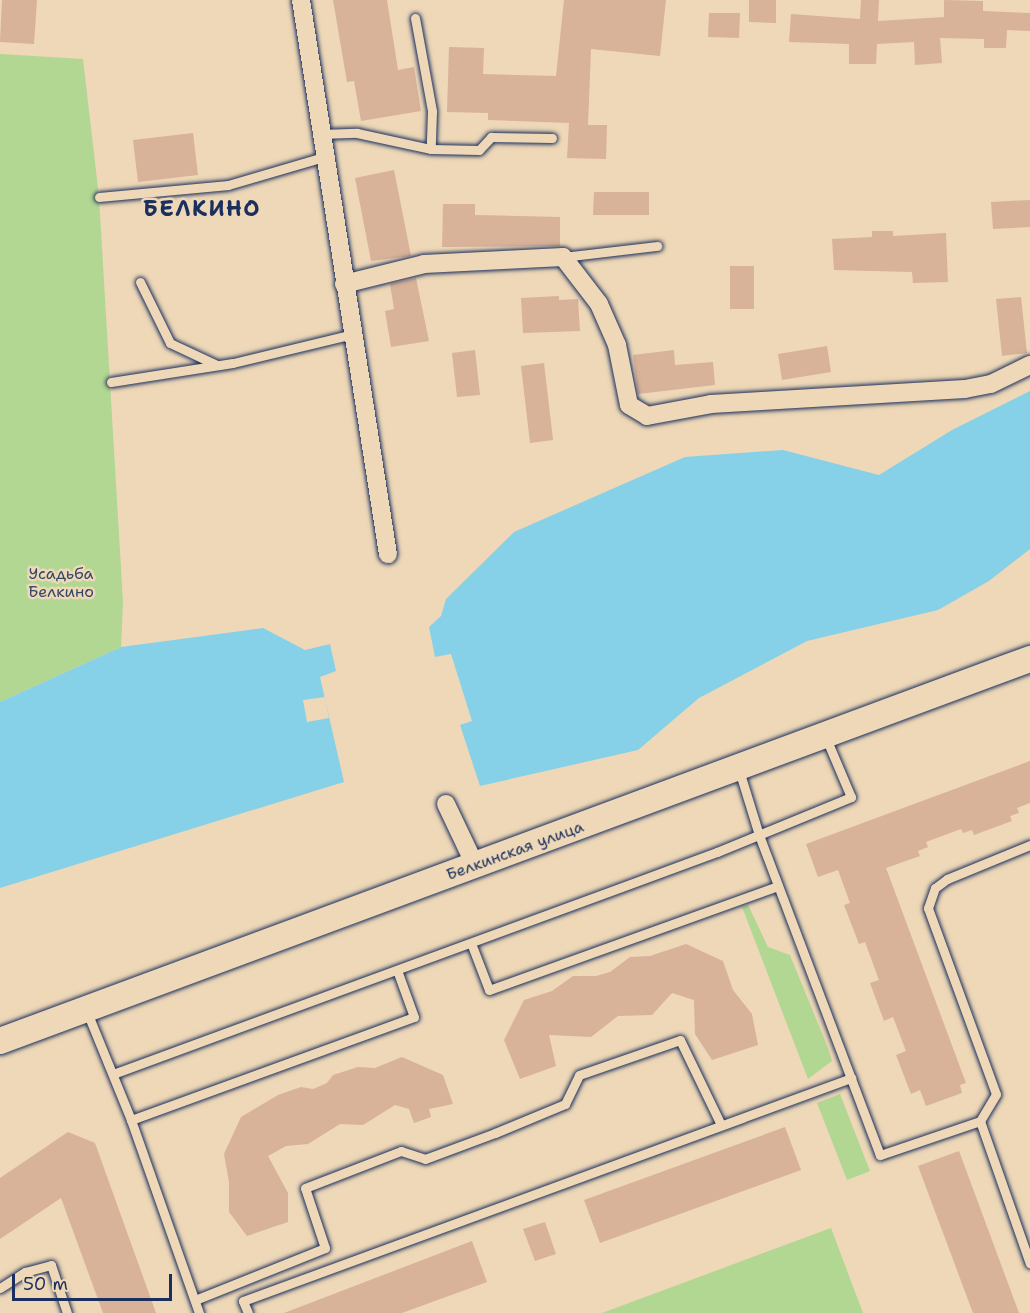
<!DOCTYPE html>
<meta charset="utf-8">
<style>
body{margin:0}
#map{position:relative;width:1030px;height:1313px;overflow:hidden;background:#eed8b7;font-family:"Shantell Sans",sans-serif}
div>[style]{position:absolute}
.green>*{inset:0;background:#b1d793}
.water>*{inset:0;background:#86d1e7}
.pier>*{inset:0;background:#eed8b7}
.building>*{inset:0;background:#d8b299}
.roads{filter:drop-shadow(0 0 2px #1b2f5e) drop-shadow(0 0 2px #1b2f5e)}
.lane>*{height:9px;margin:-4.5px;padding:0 4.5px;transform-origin:4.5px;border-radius:4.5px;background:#eed8b7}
.street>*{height:18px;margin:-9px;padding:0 9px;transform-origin:9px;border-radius:9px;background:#eed8b7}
.secondary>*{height:26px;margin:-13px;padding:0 13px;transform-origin:13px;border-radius:13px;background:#eed8b7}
span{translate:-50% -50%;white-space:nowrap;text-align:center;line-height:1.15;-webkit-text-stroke:5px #eed8b7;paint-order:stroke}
.park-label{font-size:16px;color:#324866}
.street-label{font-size:16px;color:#1b2f5e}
.district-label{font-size:22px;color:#1b2f5e;font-weight:700;letter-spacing:1.5px}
.scale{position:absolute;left:12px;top:1274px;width:160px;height:27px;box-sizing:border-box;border:3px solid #1b2f5e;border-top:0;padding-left:8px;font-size:18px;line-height:21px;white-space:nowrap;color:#1b2f5e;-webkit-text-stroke:4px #eed8b7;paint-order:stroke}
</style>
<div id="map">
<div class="green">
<i style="clip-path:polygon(0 54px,83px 59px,99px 197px,123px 602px,121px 647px,0 702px)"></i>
<i style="clip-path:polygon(748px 905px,768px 947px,790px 955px,828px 1048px,832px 1061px,808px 1079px,742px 907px)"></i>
<i style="clip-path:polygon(840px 1094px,870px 1171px,847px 1180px,817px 1103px)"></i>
<i style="clip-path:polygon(831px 1228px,863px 1313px,602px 1313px)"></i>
</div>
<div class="water">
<i style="clip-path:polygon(1030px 391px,1030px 549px,989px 581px,938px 610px,807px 641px,699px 698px,638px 750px,480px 786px,460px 725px,472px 721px,451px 654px,435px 657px,429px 627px,441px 616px,446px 599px,514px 532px,685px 457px,783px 450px,879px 475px,952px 430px)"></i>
<i style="clip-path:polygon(263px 628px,305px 650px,330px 644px,336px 671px,320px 677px,344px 782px,0 888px,0 702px,121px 647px)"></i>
</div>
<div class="pier">
<i style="clip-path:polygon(325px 697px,329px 718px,307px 722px,303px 700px)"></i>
</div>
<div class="building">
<i style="clip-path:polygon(2px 0,37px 0,34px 44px,0 42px)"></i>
<i style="clip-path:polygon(333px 0,387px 0,398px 70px,414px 67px,421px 111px,361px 121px,354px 81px,347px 82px)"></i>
<i style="clip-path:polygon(564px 0,666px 0,660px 56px,591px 49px,588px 125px,607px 125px,606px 159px,567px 158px,569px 123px,488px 120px,488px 113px,447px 112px,449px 47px,484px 48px,483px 74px,556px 76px)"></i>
<i style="clip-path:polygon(749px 0,776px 0,776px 23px,749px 22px)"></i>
<i style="clip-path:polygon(861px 0,879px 0,878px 21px,944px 17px,944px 0,983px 1px,983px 11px,1030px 13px,1030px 31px,1007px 30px,1006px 48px,984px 48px,984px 39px,940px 38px,942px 63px,915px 65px,914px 42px,877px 44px,876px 64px,849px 64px,849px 44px,789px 42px,791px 14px,860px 19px)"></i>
<i style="clip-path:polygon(709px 13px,740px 13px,739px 38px,708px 37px)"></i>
<i style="clip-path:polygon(193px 133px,198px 175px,138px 182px,133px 140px)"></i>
<i style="clip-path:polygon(394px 170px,411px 256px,371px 261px,355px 178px)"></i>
<i style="clip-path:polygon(594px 192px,649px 192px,649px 215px,593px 215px)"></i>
<i style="clip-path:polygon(1030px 200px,1030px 227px,993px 229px,991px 202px)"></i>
<i style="clip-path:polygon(443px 204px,475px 204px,475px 215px,560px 217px,560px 246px,442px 247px)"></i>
<i style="clip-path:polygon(872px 231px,893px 231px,893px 236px,946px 233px,948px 282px,913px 283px,912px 272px,834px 270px,832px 239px,872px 237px)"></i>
<i style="clip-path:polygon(730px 266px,754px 266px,754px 309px,730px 309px)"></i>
<i style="clip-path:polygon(416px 278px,429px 341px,391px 347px,385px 311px,394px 309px,390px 284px)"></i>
<i style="clip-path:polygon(559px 296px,559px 300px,578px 299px,580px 331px,523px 333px,521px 298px)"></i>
<i style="clip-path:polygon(1021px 297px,1027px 353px,1002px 356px,996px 299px)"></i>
<i style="clip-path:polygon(827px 346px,831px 372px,782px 380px,778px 354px)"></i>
<i style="clip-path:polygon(475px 350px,480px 395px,457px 397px,452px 353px)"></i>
<i style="clip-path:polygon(674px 350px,675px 365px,713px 362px,715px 385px,638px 394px,633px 355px)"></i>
<i style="clip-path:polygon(544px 363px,553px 440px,530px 443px,521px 366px)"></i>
<i style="clip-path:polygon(1030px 761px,1030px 803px,1017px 808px,1019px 813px,1010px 816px,1012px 821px,974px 835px,972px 830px,963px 833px,961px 829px,926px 842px,928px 847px,918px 851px,920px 856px,886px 868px,966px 1083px,960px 1085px,962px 1093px,926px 1106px,920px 1090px,911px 1094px,896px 1055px,906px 1051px,893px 1017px,884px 1021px,870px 983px,879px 980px,865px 942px,859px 944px,844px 905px,850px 903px,838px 870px,818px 877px,806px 844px)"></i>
<i style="clip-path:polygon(686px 944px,723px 961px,733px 990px,752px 1014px,758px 1045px,712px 1060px,695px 1034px,694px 1000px,672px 993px,652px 1015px,618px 1016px,591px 1037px,549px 1035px,556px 1066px,520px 1079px,504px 1040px,524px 1000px,552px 991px,573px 976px,596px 976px,610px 972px,630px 957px,650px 956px)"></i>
<i style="clip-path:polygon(402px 1057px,443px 1075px,453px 1104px,429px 1109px,431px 1117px,414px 1123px,409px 1109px,395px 1105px,363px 1125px,340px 1124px,308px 1144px,286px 1146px,268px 1156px,288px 1193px,288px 1222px,247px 1236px,229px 1212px,229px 1182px,224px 1154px,241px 1117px,278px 1095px,301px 1087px,313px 1089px,327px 1083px,333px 1075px,358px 1067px,375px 1068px)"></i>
<i style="clip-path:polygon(785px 1127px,801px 1170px,600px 1243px,584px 1200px)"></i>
<i style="clip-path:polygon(68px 1132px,95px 1143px,156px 1313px,103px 1313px,61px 1198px,0 1239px,0 1178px)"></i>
<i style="clip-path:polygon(959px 1151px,1019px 1313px,973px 1313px,918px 1166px)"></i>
<i style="clip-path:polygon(545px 1222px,556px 1254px,535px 1261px,523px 1229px)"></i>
<i style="clip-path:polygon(472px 1241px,487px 1282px,402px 1313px,284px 1313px)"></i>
</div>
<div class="roads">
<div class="lane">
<i style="left:415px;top:18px;width:95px;rotate:79.6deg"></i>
<i style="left:432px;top:111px;width:38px;rotate:92deg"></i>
<i style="left:320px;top:134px;width:37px;rotate:-2deg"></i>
<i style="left:357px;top:133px;width:76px;rotate:12.2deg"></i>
<i style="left:431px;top:149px;width:48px;rotate:1.2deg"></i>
<i style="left:479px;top:150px;width:18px;rotate:-47deg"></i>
<i style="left:491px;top:137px;width:61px;rotate:0.9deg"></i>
<i style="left:99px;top:197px;width:130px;rotate:-5.3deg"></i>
<i style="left:228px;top:185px;width:100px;rotate:-16.3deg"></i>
<i style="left:563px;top:257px;width:95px;rotate:-6.7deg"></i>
<i style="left:140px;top:282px;width:68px;rotate:63.8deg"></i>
<i style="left:170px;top:343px;width:52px;rotate:25.1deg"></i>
<i style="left:111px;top:382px;width:123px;rotate:-8.9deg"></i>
<i style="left:233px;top:363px;width:123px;rotate:-13.6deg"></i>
<i style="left:739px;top:770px;width:68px;rotate:72.9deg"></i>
<i style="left:759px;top:835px;width:342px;rotate:69.3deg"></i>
<i style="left:880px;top:1155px;width:106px;rotate:-18.8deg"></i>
<i style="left:980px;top:1121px;width:151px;rotate:70.7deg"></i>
<i style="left:471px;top:943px;width:50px;rotate:69deg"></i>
<i style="left:489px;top:990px;width:307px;rotate:-19.8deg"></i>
<i style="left:87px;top:1012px;width:117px;rotate:67.8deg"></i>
<i style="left:131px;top:1120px;width:205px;rotate:70.6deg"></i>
<i style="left:113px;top:1074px;width:644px;rotate:-20.18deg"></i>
<i style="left:717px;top:852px;width:145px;rotate:-22.3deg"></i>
<i style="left:851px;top:797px;width:64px;rotate:-113deg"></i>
<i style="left:131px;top:1120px;width:301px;rotate:-20deg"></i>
<i style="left:414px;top:1017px;width:50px;rotate:-109.9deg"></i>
<i style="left:980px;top:1121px;width:31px;rotate:-59deg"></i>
<i style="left:996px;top:1094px;width:198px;rotate:-110.1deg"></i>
<i style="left:928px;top:908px;width:21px;rotate:-71deg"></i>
<i style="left:935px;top:888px;width:15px;rotate:-37deg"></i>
<i style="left:947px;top:879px;width:90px;rotate:-22.3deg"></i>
<i style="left:0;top:1288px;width:30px;rotate:-33deg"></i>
<i style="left:25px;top:1272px;width:27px;rotate:-15deg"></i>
<i style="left:51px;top:1265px;width:51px;rotate:71.6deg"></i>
<i style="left:195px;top:1300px;width:140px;rotate:-21.8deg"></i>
<i style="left:325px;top:1248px;width:63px;rotate:-108.4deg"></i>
<i style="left:305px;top:1188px;width:103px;rotate:-21.1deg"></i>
<i style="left:401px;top:1151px;width:25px;rotate:18deg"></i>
<i style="left:425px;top:1159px;width:75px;rotate:-20.4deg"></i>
<i style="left:495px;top:1133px;width:76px;rotate:-22.5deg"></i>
<i style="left:565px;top:1104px;width:32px;rotate:-64deg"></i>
<i style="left:579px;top:1075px;width:107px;rotate:-19.1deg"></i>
<i style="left:680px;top:1040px;width:94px;rotate:64.2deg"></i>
<i style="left:248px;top:1313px;width:13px;rotate:-113deg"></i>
<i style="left:243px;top:1301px;width:648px;rotate:-20.14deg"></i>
</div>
<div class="street">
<i style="left:301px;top:0;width:561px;rotate:81.08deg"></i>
<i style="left:344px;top:284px;width:82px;rotate:-14deg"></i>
<i style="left:424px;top:264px;width:139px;rotate:-2.9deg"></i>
<i style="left:563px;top:257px;width:59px;rotate:52.5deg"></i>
<i style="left:599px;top:304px;width:45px;rotate:66.3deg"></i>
<i style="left:617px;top:345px;width:61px;rotate:78.7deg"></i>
<i style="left:629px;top:405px;width:21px;rotate:31deg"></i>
<i style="left:647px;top:416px;width:65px;rotate:-10.6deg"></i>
<i style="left:711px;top:404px;width:254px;rotate:-3.4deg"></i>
<i style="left:965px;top:389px;width:26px;rotate:-11deg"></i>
<i style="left:991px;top:384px;width:43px;rotate:-26deg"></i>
<i style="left:446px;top:804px;width:68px;rotate:64.6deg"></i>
</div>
<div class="secondary">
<i style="left:0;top:1041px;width:1099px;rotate:-20.35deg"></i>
</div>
</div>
<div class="park-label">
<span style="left:61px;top:583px">Усадьба<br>Белкино</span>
</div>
<div class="street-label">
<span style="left:515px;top:851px;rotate:-20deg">Белкинская улица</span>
</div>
<div class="district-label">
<span style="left:202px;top:209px">БЕЛКИНО</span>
</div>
<div class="scale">50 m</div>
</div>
